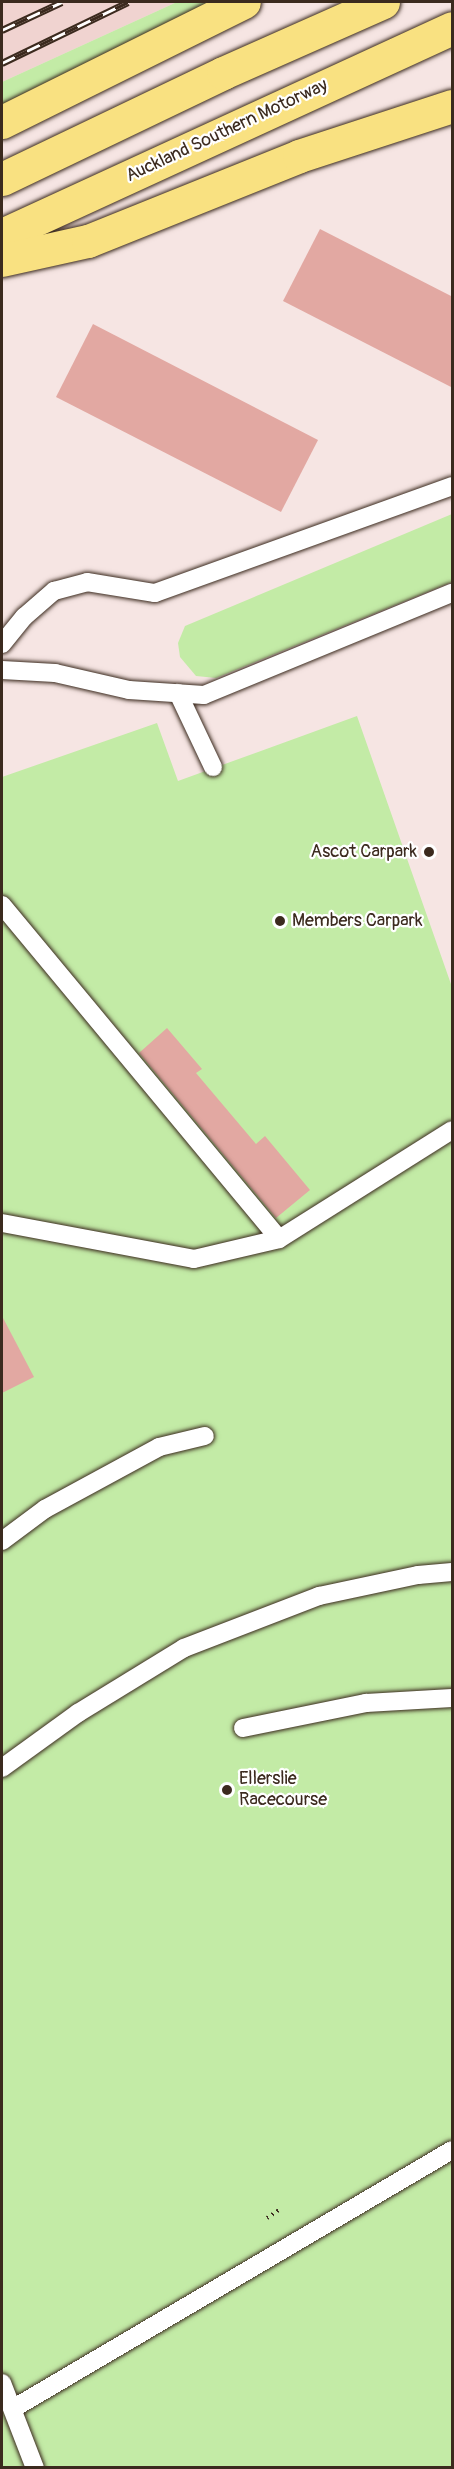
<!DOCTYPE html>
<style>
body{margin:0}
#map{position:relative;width:454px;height:2469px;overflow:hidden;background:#f6e5e3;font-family:Pangolin,sans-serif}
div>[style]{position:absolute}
.built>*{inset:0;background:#f0d3d0}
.green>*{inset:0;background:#c3eba6}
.building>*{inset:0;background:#e2a8a2}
.path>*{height:4px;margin-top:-2px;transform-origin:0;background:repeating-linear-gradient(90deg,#3b2a1e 0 1.5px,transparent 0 6px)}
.roads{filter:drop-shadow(0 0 2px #3b2a1e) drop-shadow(0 0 2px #3b2a1e)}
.service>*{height:18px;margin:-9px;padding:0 9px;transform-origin:9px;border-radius:9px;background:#fff}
.motorway>*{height:33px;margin:-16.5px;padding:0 16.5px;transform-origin:16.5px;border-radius:16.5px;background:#f9e181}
.rail>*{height:7px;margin-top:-3.5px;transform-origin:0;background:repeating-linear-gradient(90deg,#fff 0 14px,#3b2a1e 0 28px);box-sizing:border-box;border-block:2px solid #3b2a1e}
.dots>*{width:16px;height:16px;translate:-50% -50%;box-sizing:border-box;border:3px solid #fff;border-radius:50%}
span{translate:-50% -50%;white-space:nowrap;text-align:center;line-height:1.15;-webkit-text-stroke:4.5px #fff;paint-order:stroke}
.street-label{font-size:18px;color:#3b2a1e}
.poi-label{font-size:18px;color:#3b2a1e}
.right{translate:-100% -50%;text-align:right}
.left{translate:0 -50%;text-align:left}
.frame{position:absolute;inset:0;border:3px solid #3b2a1e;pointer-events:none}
</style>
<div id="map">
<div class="built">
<i style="clip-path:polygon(6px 2px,177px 2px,2px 82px,2px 3px)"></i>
</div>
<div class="green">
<i style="clip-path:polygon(177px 2px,212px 2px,2px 107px,2px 82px)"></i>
<i style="clip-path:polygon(452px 514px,452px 582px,216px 678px,196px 676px,180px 657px,178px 643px,185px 626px)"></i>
<i style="clip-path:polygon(357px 716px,452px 987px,452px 2467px,2px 2467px,2px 777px,157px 723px,178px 781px)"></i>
</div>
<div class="building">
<i style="clip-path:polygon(320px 229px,453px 297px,453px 388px,283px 301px)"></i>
<i style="clip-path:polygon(93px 324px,318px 440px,281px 512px,56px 397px)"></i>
<i style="clip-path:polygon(167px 1028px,202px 1069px,196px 1073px,256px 1144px,265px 1136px,310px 1190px,276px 1218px,139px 1053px)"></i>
<i style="clip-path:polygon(2px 1316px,34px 1377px,2px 1393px)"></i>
</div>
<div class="path">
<i style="left:267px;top:2218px;width:14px;rotate:-34deg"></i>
</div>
<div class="roads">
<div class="service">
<i style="left:2px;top:644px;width:35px;rotate:-51deg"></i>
<i style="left:24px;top:617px;width:40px;rotate:-41deg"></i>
<i style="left:54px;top:591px;width:34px;rotate:-15deg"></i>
<i style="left:87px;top:582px;width:69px;rotate:9.2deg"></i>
<i style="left:155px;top:593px;width:316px;rotate:-19.8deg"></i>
<i style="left:2px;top:670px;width:53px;rotate:3.2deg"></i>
<i style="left:55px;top:673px;width:76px;rotate:12.9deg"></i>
<i style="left:129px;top:690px;width:75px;rotate:3.8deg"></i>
<i style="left:204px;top:695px;width:268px;rotate:-22.4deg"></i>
<i style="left:178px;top:693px;width:82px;rotate:64.7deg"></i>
<i style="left:2px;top:905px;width:434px;rotate:50.3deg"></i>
<i style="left:2px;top:1223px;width:195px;rotate:10.6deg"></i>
<i style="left:194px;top:1259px;width:87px;rotate:-13.2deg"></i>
<i style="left:279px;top:1239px;width:204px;rotate:-32.2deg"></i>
<i style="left:2px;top:1541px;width:54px;rotate:-36.7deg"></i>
<i style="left:45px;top:1509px;width:130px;rotate:-28.5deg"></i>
<i style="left:159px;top:1447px;width:47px;rotate:-13.4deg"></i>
<i style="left:243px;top:1728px;width:126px;rotate:-11.5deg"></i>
<i style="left:366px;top:1703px;width:86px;rotate:-3.3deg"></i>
<i style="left:2px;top:1768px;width:94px;rotate:-35.9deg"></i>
<i style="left:78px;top:1713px;width:124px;rotate:-31.5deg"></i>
<i style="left:184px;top:1648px;width:145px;rotate:-21.1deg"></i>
<i style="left:319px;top:1596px;width:101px;rotate:-12deg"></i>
<i style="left:418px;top:1575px;width:34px;rotate:-5deg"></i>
<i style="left:2px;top:2383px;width:91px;rotate:68.8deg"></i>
<i style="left:14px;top:2408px;width:508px;rotate:-30.5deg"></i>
</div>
<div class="motorway">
<i style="left:2px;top:122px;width:270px;rotate:-26.4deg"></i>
<i style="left:2px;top:179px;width:245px;rotate:-25.6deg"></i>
<i style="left:223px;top:73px;width:175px;rotate:-23.9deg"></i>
<i style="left:2px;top:235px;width:495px;rotate:-24.7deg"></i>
<i style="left:2px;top:260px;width:88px;rotate:-12.5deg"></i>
<i style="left:88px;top:241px;width:227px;rotate:-21.9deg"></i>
<i style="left:299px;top:156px;width:161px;rotate:-18.1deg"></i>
</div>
</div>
<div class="rail">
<i style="left:2px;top:30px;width:66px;rotate:-25deg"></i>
<i style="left:2px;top:63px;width:140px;rotate:-25.8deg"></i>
</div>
<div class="dots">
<i style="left:429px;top:852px;background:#3b2a1e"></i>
<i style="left:280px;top:921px;background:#3b2a1e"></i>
<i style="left:227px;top:1790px;background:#3b2a1e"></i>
</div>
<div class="street-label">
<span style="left:227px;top:131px;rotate:-25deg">Auckland Southern Motorway</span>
</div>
<div class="poi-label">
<span class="right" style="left:417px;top:852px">Ascot Carpark</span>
<span class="left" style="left:292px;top:921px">Members Carpark</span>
<span class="left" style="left:239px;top:1790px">Ellerslie<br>Racecourse</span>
</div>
<div class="frame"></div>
</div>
